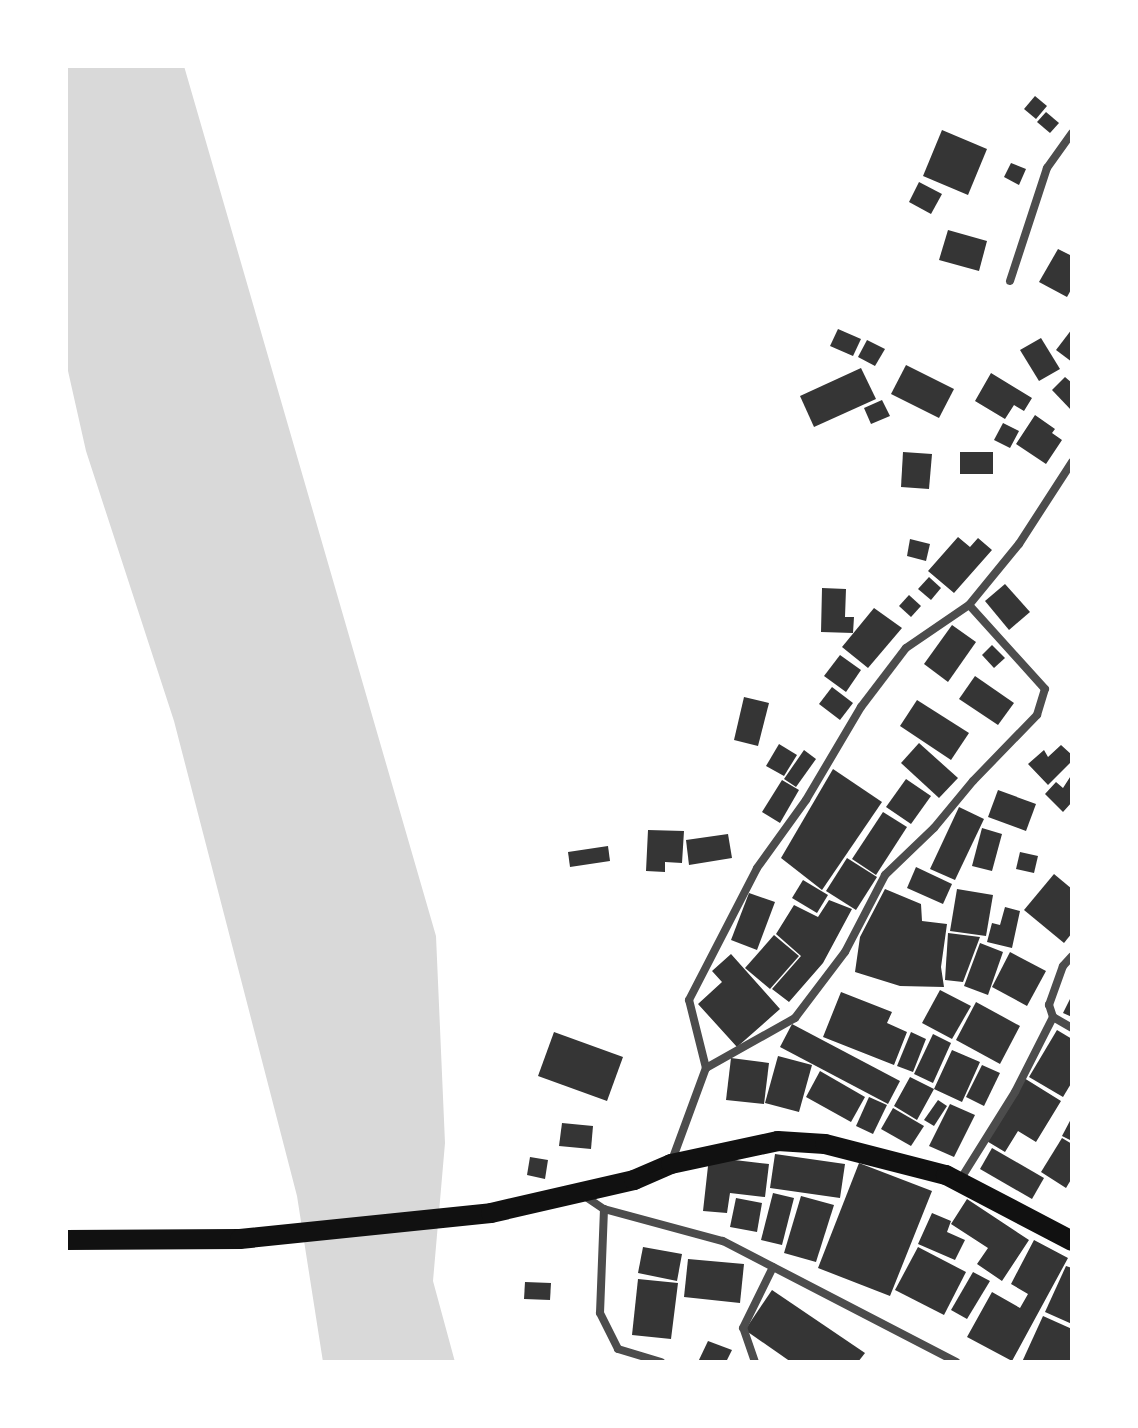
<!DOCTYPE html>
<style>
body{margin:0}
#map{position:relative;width:1138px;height:1428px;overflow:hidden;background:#fff;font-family:Inter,sans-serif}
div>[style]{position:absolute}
.water>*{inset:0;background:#d9d9d9}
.building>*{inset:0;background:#353535}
.minor>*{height:8px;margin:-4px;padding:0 4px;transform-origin:4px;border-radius:4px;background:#4c4c4c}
.primary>*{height:20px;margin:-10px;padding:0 10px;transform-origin:10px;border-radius:10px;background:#111}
span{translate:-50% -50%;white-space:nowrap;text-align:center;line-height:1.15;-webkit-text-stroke:6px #fff;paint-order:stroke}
.frame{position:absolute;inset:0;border:68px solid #fff;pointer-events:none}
</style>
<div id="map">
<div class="water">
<i style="clip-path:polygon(66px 66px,184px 66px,436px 936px,445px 1143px,433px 1281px,455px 1362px,323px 1362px,297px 1196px,174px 721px,86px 451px,66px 362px)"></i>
</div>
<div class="building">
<i style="clip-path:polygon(1035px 96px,1047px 106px,1036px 119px,1024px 109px)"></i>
<i style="clip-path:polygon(1046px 112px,1059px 123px,1050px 133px,1037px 122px)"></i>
<i style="clip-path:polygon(942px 130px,987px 149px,968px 195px,923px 176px)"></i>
<i style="clip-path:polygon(1011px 163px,1026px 169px,1019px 185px,1004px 177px)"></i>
<i style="clip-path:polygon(919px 182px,942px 194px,931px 214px,909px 202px)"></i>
<i style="clip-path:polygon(948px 230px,987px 241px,979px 271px,939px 260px)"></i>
<i style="clip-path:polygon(1058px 249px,1072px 256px,1072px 288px,1067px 297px,1039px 282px)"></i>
<i style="clip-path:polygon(838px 329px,861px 339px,853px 356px,830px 346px)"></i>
<i style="clip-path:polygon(1072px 329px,1072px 362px,1056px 350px)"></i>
<i style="clip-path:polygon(1041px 338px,1060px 369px,1039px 381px,1020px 350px)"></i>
<i style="clip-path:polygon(867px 340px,885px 349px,875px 366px,858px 357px)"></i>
<i style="clip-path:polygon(906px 365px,954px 389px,939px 418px,891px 394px)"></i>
<i style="clip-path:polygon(861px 368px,876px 399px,814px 427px,800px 396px)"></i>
<i style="clip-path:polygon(991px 373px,1032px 398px,1024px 411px,1014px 405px,1005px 419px,975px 401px)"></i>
<i style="clip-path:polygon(1065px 377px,1072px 383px,1072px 411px,1052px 390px)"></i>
<i style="clip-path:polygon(882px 400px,890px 416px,871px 424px,864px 408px)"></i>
<i style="clip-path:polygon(1035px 415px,1055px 429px,1052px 433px,1062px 440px,1046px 464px,1016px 444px)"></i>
<i style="clip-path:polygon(1003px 423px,1019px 431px,1010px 448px,994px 440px)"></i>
<i style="clip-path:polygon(903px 452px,932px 454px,929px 489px,901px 487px)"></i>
<i style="clip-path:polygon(960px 452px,993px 452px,993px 474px,960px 474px)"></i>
<i style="clip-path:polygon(958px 537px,970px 547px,978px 538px,992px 550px,954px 593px,928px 571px)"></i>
<i style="clip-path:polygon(910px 539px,930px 544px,926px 561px,907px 556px)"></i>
<i style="clip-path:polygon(929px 577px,941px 588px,931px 600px,918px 589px)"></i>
<i style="clip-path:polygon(1005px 584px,1030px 612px,1009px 630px,985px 601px)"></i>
<i style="clip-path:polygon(822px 588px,846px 589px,845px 617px,854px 617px,853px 633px,821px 632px)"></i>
<i style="clip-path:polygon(909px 595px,921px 606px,911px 617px,899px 606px)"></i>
<i style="clip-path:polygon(874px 608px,902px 628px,868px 668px,842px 647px)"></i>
<i style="clip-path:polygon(952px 625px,976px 642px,948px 682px,924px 664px)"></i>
<i style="clip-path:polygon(992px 645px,1005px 658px,994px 668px,982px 655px)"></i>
<i style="clip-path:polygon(840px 655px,861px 670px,846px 692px,824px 676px)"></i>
<i style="clip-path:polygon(975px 676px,1014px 703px,998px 725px,959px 699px)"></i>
<i style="clip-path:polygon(832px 687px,853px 703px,840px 720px,819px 704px)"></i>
<i style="clip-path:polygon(744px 697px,769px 703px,758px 746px,734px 740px)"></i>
<i style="clip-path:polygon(917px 700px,969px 733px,951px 760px,900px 726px)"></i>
<i style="clip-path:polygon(919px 743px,958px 778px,939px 798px,901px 763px)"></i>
<i style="clip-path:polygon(779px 744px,797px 755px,784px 776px,766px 766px)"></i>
<i style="clip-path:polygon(1061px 745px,1072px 755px,1072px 761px,1048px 785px,1028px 764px,1044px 750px,1048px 757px)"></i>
<i style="clip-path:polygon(804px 750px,816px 759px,796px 787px,784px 779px)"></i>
<i style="clip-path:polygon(833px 769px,882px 802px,822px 890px,781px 858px)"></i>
<i style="clip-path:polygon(1072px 774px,1072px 802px,1063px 812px,1045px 794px,1056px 782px,1063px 788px)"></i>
<i style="clip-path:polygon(906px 779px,931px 796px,911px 824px,886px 807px)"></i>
<i style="clip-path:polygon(782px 780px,799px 790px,780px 823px,762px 812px)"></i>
<i style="clip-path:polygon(998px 790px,1036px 804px,1026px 831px,988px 817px)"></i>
<i style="clip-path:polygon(959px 807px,984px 819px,955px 880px,930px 869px)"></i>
<i style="clip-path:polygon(883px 812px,907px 827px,876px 875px,852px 859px)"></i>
<i style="clip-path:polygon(982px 828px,1002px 834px,992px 871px,972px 866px)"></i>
<i style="clip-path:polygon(648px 830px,684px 831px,682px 863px,665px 862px,665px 872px,646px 871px)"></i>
<i style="clip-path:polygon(728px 834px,732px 858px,689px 865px,686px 840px)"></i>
<i style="clip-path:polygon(608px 846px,610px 861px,570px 867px,568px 852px)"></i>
<i style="clip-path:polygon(1020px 852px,1038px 856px,1034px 873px,1016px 869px)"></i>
<i style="clip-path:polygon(847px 858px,877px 877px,856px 910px,826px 891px)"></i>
<i style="clip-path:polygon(916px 867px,952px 884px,943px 904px,907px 888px)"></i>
<i style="clip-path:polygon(1054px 874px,1072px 889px,1072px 933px,1064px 943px,1024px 910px)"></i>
<i style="clip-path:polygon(803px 880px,828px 895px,817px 913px,792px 898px)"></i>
<i style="clip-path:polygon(885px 889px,921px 904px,922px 921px,947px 924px,941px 967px,944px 987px,900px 986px,855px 972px,860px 937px)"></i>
<i style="clip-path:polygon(957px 889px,993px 895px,986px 936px,950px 931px)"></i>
<i style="clip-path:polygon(749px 893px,775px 902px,757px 950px,731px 940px)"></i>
<i style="clip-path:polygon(829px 900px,852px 909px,823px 963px,789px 1002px,772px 989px,801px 956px,776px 934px,794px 905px,818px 917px)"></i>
<i style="clip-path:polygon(1005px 907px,1020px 911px,1012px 948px,987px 942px,992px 923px,1000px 925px)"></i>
<i style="clip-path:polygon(948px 933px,980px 937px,963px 982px,945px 980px)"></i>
<i style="clip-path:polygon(774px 935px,799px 956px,770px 989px,745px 968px)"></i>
<i style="clip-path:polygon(980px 943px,1003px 952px,988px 995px,964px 986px)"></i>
<i style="clip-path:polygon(1010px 952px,1046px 971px,1027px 1006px,992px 987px)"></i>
<i style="clip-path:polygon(731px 954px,780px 1009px,737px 1047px,698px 1004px,722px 982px,712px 971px)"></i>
<i style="clip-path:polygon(940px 990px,971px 1006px,952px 1039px,922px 1023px)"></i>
<i style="clip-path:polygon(841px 992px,892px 1012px,887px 1023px,907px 1032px,894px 1065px,823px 1037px)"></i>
<i style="clip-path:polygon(1072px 995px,1072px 1017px,1063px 1013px)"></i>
<i style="clip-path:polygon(976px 1002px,1020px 1026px,1000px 1064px,956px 1040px)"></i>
<i style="clip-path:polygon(792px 1024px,900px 1081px,888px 1104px,780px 1047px)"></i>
<i style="clip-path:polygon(1057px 1030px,1072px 1039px,1072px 1082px,1063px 1097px,1029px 1077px)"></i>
<i style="clip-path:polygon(554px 1032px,623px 1057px,607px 1101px,538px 1076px)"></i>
<i style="clip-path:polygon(911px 1032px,926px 1039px,913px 1072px,897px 1066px)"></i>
<i style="clip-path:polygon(933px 1034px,951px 1043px,933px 1083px,914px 1074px)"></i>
<i style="clip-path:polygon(952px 1050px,980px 1062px,962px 1102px,934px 1089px,917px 1120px,894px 1106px,910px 1077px,934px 1089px)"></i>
<i style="clip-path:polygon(778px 1056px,812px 1065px,799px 1112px,765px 1103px)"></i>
<i style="clip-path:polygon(731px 1058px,769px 1063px,764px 1104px,726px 1100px)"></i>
<i style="clip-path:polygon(982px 1065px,1000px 1073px,984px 1106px,966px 1097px)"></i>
<i style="clip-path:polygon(820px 1071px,865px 1097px,851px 1122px,806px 1097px)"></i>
<i style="clip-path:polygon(1024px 1078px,1061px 1101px,1036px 1142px,1018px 1131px,1005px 1152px,985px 1140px)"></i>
<i style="clip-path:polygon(869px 1097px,887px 1105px,873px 1134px,856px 1126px)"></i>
<i style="clip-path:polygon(938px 1100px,947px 1106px,934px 1126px,924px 1120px)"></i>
<i style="clip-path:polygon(950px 1104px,975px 1115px,954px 1157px,929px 1146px)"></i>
<i style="clip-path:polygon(893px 1108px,924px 1126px,911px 1146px,881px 1129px)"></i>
<i style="clip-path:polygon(1072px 1117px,1072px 1141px,1062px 1136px)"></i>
<i style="clip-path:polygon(562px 1123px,593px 1126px,591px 1149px,559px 1146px)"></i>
<i style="clip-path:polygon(1062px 1138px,1072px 1144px,1072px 1178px,1066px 1188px,1041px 1172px)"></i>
<i style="clip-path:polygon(992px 1148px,1044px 1178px,1032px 1199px,980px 1169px)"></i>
<i style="clip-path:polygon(775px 1154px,845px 1164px,840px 1198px,770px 1188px)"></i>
<i style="clip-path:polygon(530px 1157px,548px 1160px,545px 1179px,527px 1175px)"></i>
<i style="clip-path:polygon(709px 1157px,769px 1164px,765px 1197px,730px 1193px,727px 1213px,703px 1211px)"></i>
<i style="clip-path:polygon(859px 1163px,932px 1191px,890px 1296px,818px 1268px)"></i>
<i style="clip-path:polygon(773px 1193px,794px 1198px,782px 1245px,761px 1240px)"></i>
<i style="clip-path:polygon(801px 1196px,834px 1205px,816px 1262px,784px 1253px)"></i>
<i style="clip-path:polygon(736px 1198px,762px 1203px,757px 1232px,730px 1227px)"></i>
<i style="clip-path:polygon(967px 1199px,1029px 1240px,1002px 1281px,977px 1264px,988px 1248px,951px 1224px)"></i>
<i style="clip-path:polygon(932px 1213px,951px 1221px,947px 1232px,965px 1240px,955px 1260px,918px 1244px)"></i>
<i style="clip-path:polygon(1034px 1240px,1068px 1258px,1012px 1361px,967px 1337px,992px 1292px,1020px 1308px,1028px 1294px,1011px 1284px)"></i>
<i style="clip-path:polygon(643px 1247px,682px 1254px,677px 1281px,638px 1273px)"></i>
<i style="clip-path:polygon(918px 1247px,966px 1272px,944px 1315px,895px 1290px)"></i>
<i style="clip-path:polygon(688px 1259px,744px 1264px,740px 1303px,684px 1297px)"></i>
<i style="clip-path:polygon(1066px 1266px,1072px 1268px,1072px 1324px,1045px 1312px)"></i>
<i style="clip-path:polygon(973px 1272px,990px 1281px,967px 1319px,951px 1310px)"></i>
<i style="clip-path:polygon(638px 1279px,678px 1283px,671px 1339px,632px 1335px)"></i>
<i style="clip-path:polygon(525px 1282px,551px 1283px,550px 1300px,524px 1299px)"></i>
<i style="clip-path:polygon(772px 1290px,865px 1353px,858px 1362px,791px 1362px,745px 1330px)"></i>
<i style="clip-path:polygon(1043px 1316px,1072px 1329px,1072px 1362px,1022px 1362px)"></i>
<i style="clip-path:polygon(708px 1341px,732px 1350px,726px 1362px,698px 1362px)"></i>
</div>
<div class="minor">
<i style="left:1010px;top:281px;width:119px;rotate:-71.9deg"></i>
<i style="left:1047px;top:168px;width:43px;rotate:-54.5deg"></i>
<i style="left:1053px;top:1017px;width:22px;rotate:30deg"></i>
<i style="left:706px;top:1068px;width:70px;rotate:-104deg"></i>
<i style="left:689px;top:1000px;width:148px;rotate:-62.7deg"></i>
<i style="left:757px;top:868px;width:84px;rotate:-54.2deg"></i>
<i style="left:806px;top:800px;width:108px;rotate:-59.4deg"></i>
<i style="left:861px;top:707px;width:74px;rotate:-52.7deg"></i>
<i style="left:906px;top:648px;width:76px;rotate:-34.3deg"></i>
<i style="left:969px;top:605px;width:79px;rotate:-50.7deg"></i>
<i style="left:1019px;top:544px;width:98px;rotate:-57.1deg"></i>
<i style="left:671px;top:1163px;width:101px;rotate:-69.8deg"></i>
<i style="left:706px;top:1068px;width:102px;rotate:-29.3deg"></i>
<i style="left:795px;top:1018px;width:83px;rotate:-52.9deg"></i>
<i style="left:845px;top:952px;width:87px;rotate:-62.5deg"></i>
<i style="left:885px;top:875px;width:68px;rotate:-43.8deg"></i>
<i style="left:934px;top:828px;width:61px;rotate:-50.3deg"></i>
<i style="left:973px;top:781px;width:92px;rotate:-45.9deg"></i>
<i style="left:1037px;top:715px;width:27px;rotate:-73deg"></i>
<i style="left:1045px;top:689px;width:113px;rotate:-132.1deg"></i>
<i style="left:960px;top:1180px;width:104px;rotate:-58deg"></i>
<i style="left:1015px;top:1092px;width:84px;rotate:-63.1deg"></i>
<i style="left:1053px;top:1017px;width:13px;rotate:-108deg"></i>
<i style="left:1049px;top:1005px;width:41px;rotate:-70.3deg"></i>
<i style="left:1063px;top:966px;width:13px;rotate:-48deg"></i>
<i style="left:583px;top:1195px;width:25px;rotate:34deg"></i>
<i style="left:604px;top:1209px;width:123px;rotate:15.1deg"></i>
<i style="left:723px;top:1241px;width:263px;rotate:27.4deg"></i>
<i style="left:604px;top:1209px;width:104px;rotate:92.2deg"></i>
<i style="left:600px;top:1313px;width:40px;rotate:63.4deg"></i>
<i style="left:618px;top:1349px;width:45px;rotate:16.8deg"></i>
<i style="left:755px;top:1362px;width:36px;rotate:-109deg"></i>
<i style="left:743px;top:1328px;width:68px;rotate:-63.8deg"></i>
</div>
<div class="primary">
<i style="left:66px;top:1240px;width:174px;rotate:-0.3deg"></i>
<i style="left:240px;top:1239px;width:252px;rotate:-5.9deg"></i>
<i style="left:491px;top:1213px;width:147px;rotate:-13deg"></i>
<i style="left:634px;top:1180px;width:40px;rotate:-23.4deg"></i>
<i style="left:671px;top:1164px;width:109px;rotate:-12.1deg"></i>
<i style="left:778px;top:1141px;width:47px;rotate:3.7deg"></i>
<i style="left:825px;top:1144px;width:125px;rotate:14.4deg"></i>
<i style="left:946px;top:1175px;width:142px;rotate:27.6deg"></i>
</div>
<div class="frame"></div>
</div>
